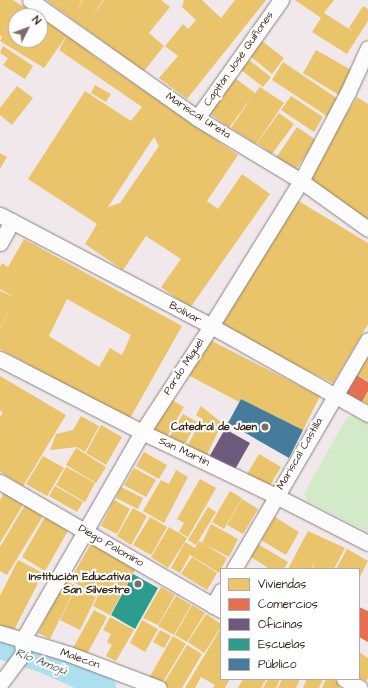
<!DOCTYPE html>
<meta charset="utf-8">
<style>
body{margin:0}
#map{position:relative;width:368px;height:688px;overflow:hidden;background:#f1e8eb;font-family:"Architects Daughter",sans-serif}
div>[style]{position:absolute}
.green>*{inset:0;background:#d3eac8}
.homes>*{inset:0;background:#e9c46a}
.shops>*{inset:0;background:#e76f51}
.offices>*{inset:0;background:#6d597a}
.schools>*{inset:0;background:#2a9d8f}
.public>*{inset:0;background:#457b9d}
.river>*{height:24px;margin:-12px;padding:0 12px;transform-origin:12px;border-radius:12px;background:#ade0ef}
.roads{filter:drop-shadow(0 0 1px #88817f) drop-shadow(0 0 1px #88817f)}
.minor>*{height:15px;margin:-7.5px;padding:0 7.5px;transform-origin:7.5px;border-radius:7.5px;background:#fdfcfc}
.dots>*{width:11px;height:11px;translate:-50% -50%;box-sizing:border-box;border:2px solid #fff;border-radius:50%}
span{translate:-50% -50%;white-space:nowrap;text-align:center;line-height:1.15;-webkit-text-stroke:4px #fff;paint-order:stroke}
.street-label{font-size:11px;color:#3b2a1e}
.poi-label{font-size:11px;color:#3b2a1e;font-weight:700}
.right{translate:-100% -50%;text-align:right}
.water-label{font-size:12px;color:#545f5d;font-style:italic}
.legend{position:absolute;left:220px;top:568px;width:140px;height:112px;box-sizing:border-box;background:#fff;border:1px solid #b1aaa5;margin:0;padding:5px 7px;list-style:none;font-size:12px;color:#3b2a1e}
.legend li{display:flex;align-items:center;gap:8px;height:20px}
.legend b{width:20px;border:1px solid #b1aaa5}
.north{position:absolute;left:8px;top:8px;width:40px;height:40px;box-sizing:border-box;background:#fff;border:1px solid #b1aaa5;border-radius:50%;rotate:48deg;font-size:11px;font-weight:700;line-height:16px;text-align:center;color:#3b2a1e}
.north::after{content:'';display:block;margin:auto;width:14px;height:18px;background:#7b6c66;clip-path:polygon(50% 0,100% 100%,50% 72%,0 100%)}
</style>
<div id="map">
<div class="green">
<i style="clip-path:polygon(357px 416px,368px 421px,368px 532px,307px 501px,304px 493px,347px 417px)"></i>
</div>
<div class="homes">
<i style="clip-path:polygon(evenodd,0 0,13px 0,22px 6px,23px 5px,34px 11px,68px 34px,95px 57px,238px 155px,207px 201px,218px 209px,242px 174px,270px 194px,190px 308px,161px 287px,181px 259px,146px 236px,123px 270px,85px 244px,97px 224px,28px 179px,85px 91px,131px 121px,142px 107px,59px 50px,67px 35px,44px 68px,0 41px,2px 37px,0 35px,0 0,16px 16px,40px 16px,40px 40px,16px 40px,16px 16px,0 0,154px 137px,159px 146px,120px 203px,108px 207px,154px 137px)"></i>
<i style="clip-path:polygon(46px 0,82px 0,76px 10px,83px 0,103px 0,90px 19px,104px 0,161px 0,170px 7px,149px 33px,164px 46px,144px 71px)"></i>
<i style="clip-path:polygon(184px 0,202px 0,221px 18px,235px 0,266px 0,187px 99px,159px 78px,178px 56px,165px 46px,183px 24px,188px 29px,196px 20px,182px 7px)"></i>
<i style="clip-path:polygon(295px 0,334px 0,324px 13px,354px 32px,349px 28px,363px 6px,368px 9px,368px 21px,347px 54px,312px 32px,321px 18px)"></i>
<i style="clip-path:polygon(262px 41px,284px 58px,272px 74px,250px 56px)"></i>
<i style="clip-path:polygon(3px 46px,33px 66px,25px 79px,3px 65px,8px 58px,0 53px)"></i>
<i style="clip-path:polygon(316px 50px,353px 71px,339px 95px,303px 73px)"></i>
<i style="clip-path:polygon(249px 60px,271px 77px,263px 87px,241px 70px)"></i>
<i style="clip-path:polygon(283px 62px,338px 99px,327px 116px,272px 80px)"></i>
<i style="clip-path:polygon(235px 78px,255px 93px,260px 87px,284px 103px,256px 144px,231px 128px,253px 95px,229px 128px,209px 113px)"></i>
<i style="clip-path:polygon(95px 85px,111px 94px,106px 102px,91px 93px)"></i>
<i style="clip-path:polygon(17px 86px,33px 98px,12px 125px,0 115px,0 108px)"></i>
<i style="clip-path:polygon(291px 96px,323px 117px,314px 132px,281px 110px)"></i>
<i style="clip-path:polygon(357px 97px,368px 104px,368px 219px,366px 221px,305px 180px)"></i>
<i style="clip-path:polygon(279px 113px,294px 124px,272px 154px,257px 143px)"></i>
<i style="clip-path:polygon(297px 127px,316px 140px,295px 171px,276px 158px)"></i>
<i style="clip-path:polygon(0 153px,7px 157px,0 169px)"></i>
<i style="clip-path:polygon(292px 197px,368px 243px,368px 324px,333px 383px,215px 326px)"></i>
<i style="clip-path:polygon(evenodd,24px 239px,182px 326px,129px 420px,0 349px,0 329px,15px 300px,0 328px,0 291px,16px 298px,0 289px,0 267px,2px 263px,8px 267px,24px 239px,67px 299px,131px 335px,122px 355px,110px 348px,99px 367px,49px 336px,67px 299px)"></i>
<i style="clip-path:polygon(206px 338px,320px 396px,303px 430px,241px 399px,239px 402px,188px 375px)"></i>
<i style="clip-path:polygon(368px 352px,368px 381px,356px 374px)"></i>
<i style="clip-path:polygon(0 376px,66px 415px,23px 486px,0 472px,0 417px,3px 412px,0 411px)"></i>
<i style="clip-path:polygon(368px 392px,368px 404px,363px 401px)"></i>
<i style="clip-path:polygon(170px 399px,184px 407px,166px 438px,152px 430px)"></i>
<i style="clip-path:polygon(201px 406px,222px 423px,206px 457px,186px 448px,202px 419px,196px 415px)"></i>
<i style="clip-path:polygon(183px 414px,197px 422px,184px 446px,169px 438px)"></i>
<i style="clip-path:polygon(81px 416px,99px 426px,85px 452px,77px 447px,50px 450px,56px 434px,73px 430px)"></i>
<i style="clip-path:polygon(101px 425px,122px 437px,106px 465px,86px 453px)"></i>
<i style="clip-path:polygon(76px 448px,106px 467px,96px 483px,66px 465px)"></i>
<i style="clip-path:polygon(144px 452px,167px 465px,159px 479px,136px 466px)"></i>
<i style="clip-path:polygon(259px 454px,281px 467px,268px 489px,246px 476px)"></i>
<i style="clip-path:polygon(43px 456px,64px 468px,47px 496px,26px 484px)"></i>
<i style="clip-path:polygon(66px 467px,95px 483px,85px 502px,56px 485px)"></i>
<i style="clip-path:polygon(134px 468px,156px 480px,146px 497px,124px 485px)"></i>
<i style="clip-path:polygon(176px 470px,188px 477px,164px 523px,143px 511px,161px 480px,169px 484px)"></i>
<i style="clip-path:polygon(200px 479px,216px 488px,188px 537px,179px 532px,184px 523px,177px 519px)"></i>
<i style="clip-path:polygon(55px 486px,83px 502px,77px 512px,49px 496px)"></i>
<i style="clip-path:polygon(121px 487px,143px 498px,138px 509px,116px 498px)"></i>
<i style="clip-path:polygon(5px 491px,24px 503px,0 543px,0 500px)"></i>
<i style="clip-path:polygon(230px 491px,242px 498px,224px 529px,212px 522px)"></i>
<i style="clip-path:polygon(242px 499px,258px 509px,243px 534px,227px 525px)"></i>
<i style="clip-path:polygon(114px 500px,130px 509px,117px 534px,101px 526px)"></i>
<i style="clip-path:polygon(25px 505px,43px 516px,7px 575px,0 571px,0 547px)"></i>
<i style="clip-path:polygon(208px 507px,216px 512px,196px 545px,188px 540px)"></i>
<i style="clip-path:polygon(133px 508px,147px 516px,131px 545px,117px 536px)"></i>
<i style="clip-path:polygon(45px 517px,68px 531px,45px 571px,22px 557px)"></i>
<i style="clip-path:polygon(150px 517px,167px 527px,151px 555px,133px 545px)"></i>
<i style="clip-path:polygon(275px 517px,299px 532px,286px 555px,261px 540px)"></i>
<i style="clip-path:polygon(211px 524px,238px 539px,229px 557px,202px 543px)"></i>
<i style="clip-path:polygon(169px 527px,187px 538px,168px 568px,151px 557px)"></i>
<i style="clip-path:polygon(308px 531px,345px 548px,334px 569px,312px 569px,316px 561px,311px 569px,288px 569px)"></i>
<i style="clip-path:polygon(199px 541px,227px 558px,219px 573px,190px 555px,180px 573px,171px 568px,185px 542px,195px 548px)"></i>
<i style="clip-path:polygon(92px 542px,136px 568px,110px 615px,93px 606px,98px 596px,70px 580px)"></i>
<i style="clip-path:polygon(258px 544px,288px 562px,284px 569px,266px 569px,267px 567px,251px 557px)"></i>
<i style="clip-path:polygon(347px 549px,368px 561px,359px 579px,359px 569px,336px 569px)"></i>
<i style="clip-path:polygon(192px 557px,217px 573px,207px 590px,181px 574px)"></i>
<i style="clip-path:polygon(18px 560px,43px 573px,13px 632px,0 625px,0 596px)"></i>
<i style="clip-path:polygon(65px 580px,76px 586px,50px 639px,38px 633px)"></i>
<i style="clip-path:polygon(76px 587px,96px 597px,80px 630px,60px 620px)"></i>
<i style="clip-path:polygon(161px 587px,175px 595px,158px 625px,143px 618px)"></i>
<i style="clip-path:polygon(176px 596px,191px 605px,174px 635px,158px 626px)"></i>
<i style="clip-path:polygon(192px 605px,205px 613px,187px 642px,175px 635px)"></i>
<i style="clip-path:polygon(94px 610px,107px 617px,86px 656px,73px 648px)"></i>
<i style="clip-path:polygon(206px 614px,221px 624px,221px 627px,204px 653px,188px 642px)"></i>
<i style="clip-path:polygon(110px 617px,134px 630px,116px 661px,106px 656px,112px 645px,107px 642px,111px 634px,103px 630px)"></i>
<i style="clip-path:polygon(142px 620px,158px 629px,145px 652px,130px 643px)"></i>
<i style="clip-path:polygon(221px 628px,221px 679px,230px 679px,225px 688px,213px 688px,215px 685px,201px 677px,195px 688px,185px 688px)"></i>
<i style="clip-path:polygon(160px 630px,171px 636px,164px 648px,153px 642px)"></i>
<i style="clip-path:polygon(173px 636px,186px 644px,161px 685px,149px 678px)"></i>
<i style="clip-path:polygon(187px 645px,202px 654px,182px 688px,169px 688px,163px 685px)"></i>
<i style="clip-path:polygon(359px 652px,368px 658px,368px 678px,366px 681px,359px 677px)"></i>
<i style="clip-path:polygon(243px 679px,266px 679px,261px 688px,238px 688px)"></i>
<i style="clip-path:polygon(268px 679px,280px 679px,276px 688px,263px 688px)"></i>
<i style="clip-path:polygon(282px 679px,300px 679px,296px 688px,278px 688px)"></i>
<i style="clip-path:polygon(307px 679px,323px 679px,319px 688px,303px 688px)"></i>
<i style="clip-path:polygon(326px 679px,332px 679px,341px 683px,339px 688px,322px 688px)"></i>
</div>
<div class="shops">
<i style="clip-path:polygon(355px 374px,368px 382px,368px 391px,362px 402px,345px 392px)"></i>
<i style="clip-path:polygon(359px 607px,368px 611px,368px 642px,359px 637px)"></i>
</div>
<div class="offices">
<i style="clip-path:polygon(225px 429px,250px 443px,233px 473px,208px 459px)"></i>
</div>
<div class="schools">
<i style="clip-path:polygon(133px 574px,158px 588px,135px 629px,111px 615px)"></i>
</div>
<div class="public">
<i style="clip-path:polygon(241px 399px,303px 430px,289px 458px,228px 423px)"></i>
</div>
<div class="river">
<i style="left:0;top:647px;width:46px;rotate:17.7deg"></i>
<i style="left:44px;top:661px;width:66px;rotate:24.2deg"></i>
</div>
<div class="roads">
<div class="minor">
<i style="left:30px;top:0;width:204px;rotate:35.2deg"></i>
<i style="left:197px;top:118px;width:122px;rotate:31.2deg"></i>
<i style="left:301px;top:181px;width:82px;rotate:35.6deg"></i>
<i style="left:197px;top:118px;width:145px;rotate:-54.6deg"></i>
<i style="left:0;top:215px;width:238px;rotate:27.7deg"></i>
<i style="left:211px;top:326px;width:180px;rotate:29.3deg"></i>
<i style="left:0;top:243px;width:25px;rotate:-61deg"></i>
<i style="left:0;top:359px;width:160px;rotate:27.2deg"></i>
<i style="left:142px;top:432px;width:148px;rotate:25.5deg"></i>
<i style="left:276px;top:496px;width:103px;rotate:27.1deg"></i>
<i style="left:0;top:482px;width:255px;rotate:30.1deg"></i>
<i style="left:234px;top:569px;width:265px;rotate:-59.7deg"></i>
<i style="left:213px;top:606px;width:17px;rotate:-62deg"></i>
<i style="left:0;top:633px;width:72px;rotate:16.9deg"></i>
<i style="left:69px;top:654px;width:96px;rotate:20.7deg"></i>
<i style="left:344px;top:679px;width:18px;rotate:29deg"></i>
<i style="left:0;top:684px;width:39px;rotate:-53deg"></i>
<i style="left:23px;top:653px;width:12px;rotate:-95deg"></i>
<i style="left:22px;top:641px;width:241px;rotate:-60.1deg"></i>
<i style="left:142px;top:432px;width:126px;rotate:-56.9deg"></i>
<i style="left:211px;top:326px;width:171px;rotate:-58.2deg"></i>
<i style="left:301px;top:181px;width:101px;rotate:-62.2deg"></i>
<i style="left:348px;top:92px;width:48px;rotate:-65.6deg"></i>
</div>
</div>
<div class="dots">
<i style="left:265px;top:427px;background:#7b6c66"></i>
<i style="left:138px;top:584px;background:#7b6c66"></i>
</div>
<div class="street-label">
<span style="left:239px;top:59px;rotate:-55deg">Capitán José Quiñones</span>
<span style="left:198px;top:116px;rotate:33deg">Mariscal Ureta</span>
<span style="left:185px;top:313px;rotate:28deg">Bolívar</span>
<span style="left:184px;top:367px;rotate:-57deg">Pardo Miguel</span>
<span style="left:184px;top:452px;rotate:25deg">San Martín</span>
<span style="left:300px;top:454px;rotate:-60deg">Mariscal Castilla</span>
<span style="left:111px;top:546px;rotate:30deg">Diego Palomino</span>
<span style="left:80px;top:659px;rotate:19deg">Malecón</span>
</div>
<div class="poi-label">
<span class="right" style="left:257px;top:427px">Catedral de Jaen</span>
<span class="right" style="left:130px;top:584px">Institución Educativa<br>San Silvestre</span>
</div>
<div class="water-label">
<span style="left:41px;top:662px;rotate:21deg">Río Amojú</span>
</div>
<ul class="legend">
<li><b style="height:11px;background:#e9c46a"></b>Viviendas</li>
<li><b style="height:11px;background:#e76f51"></b>Comercios</li>
<li><b style="height:11px;background:#6d597a"></b>Oficinas</li>
<li><b style="height:11px;background:#2a9d8f"></b>Escuelas</li>
<li><b style="height:11px;background:#457b9d"></b>Público</li>
</ul>
<div class="north">N</div>
</div>
